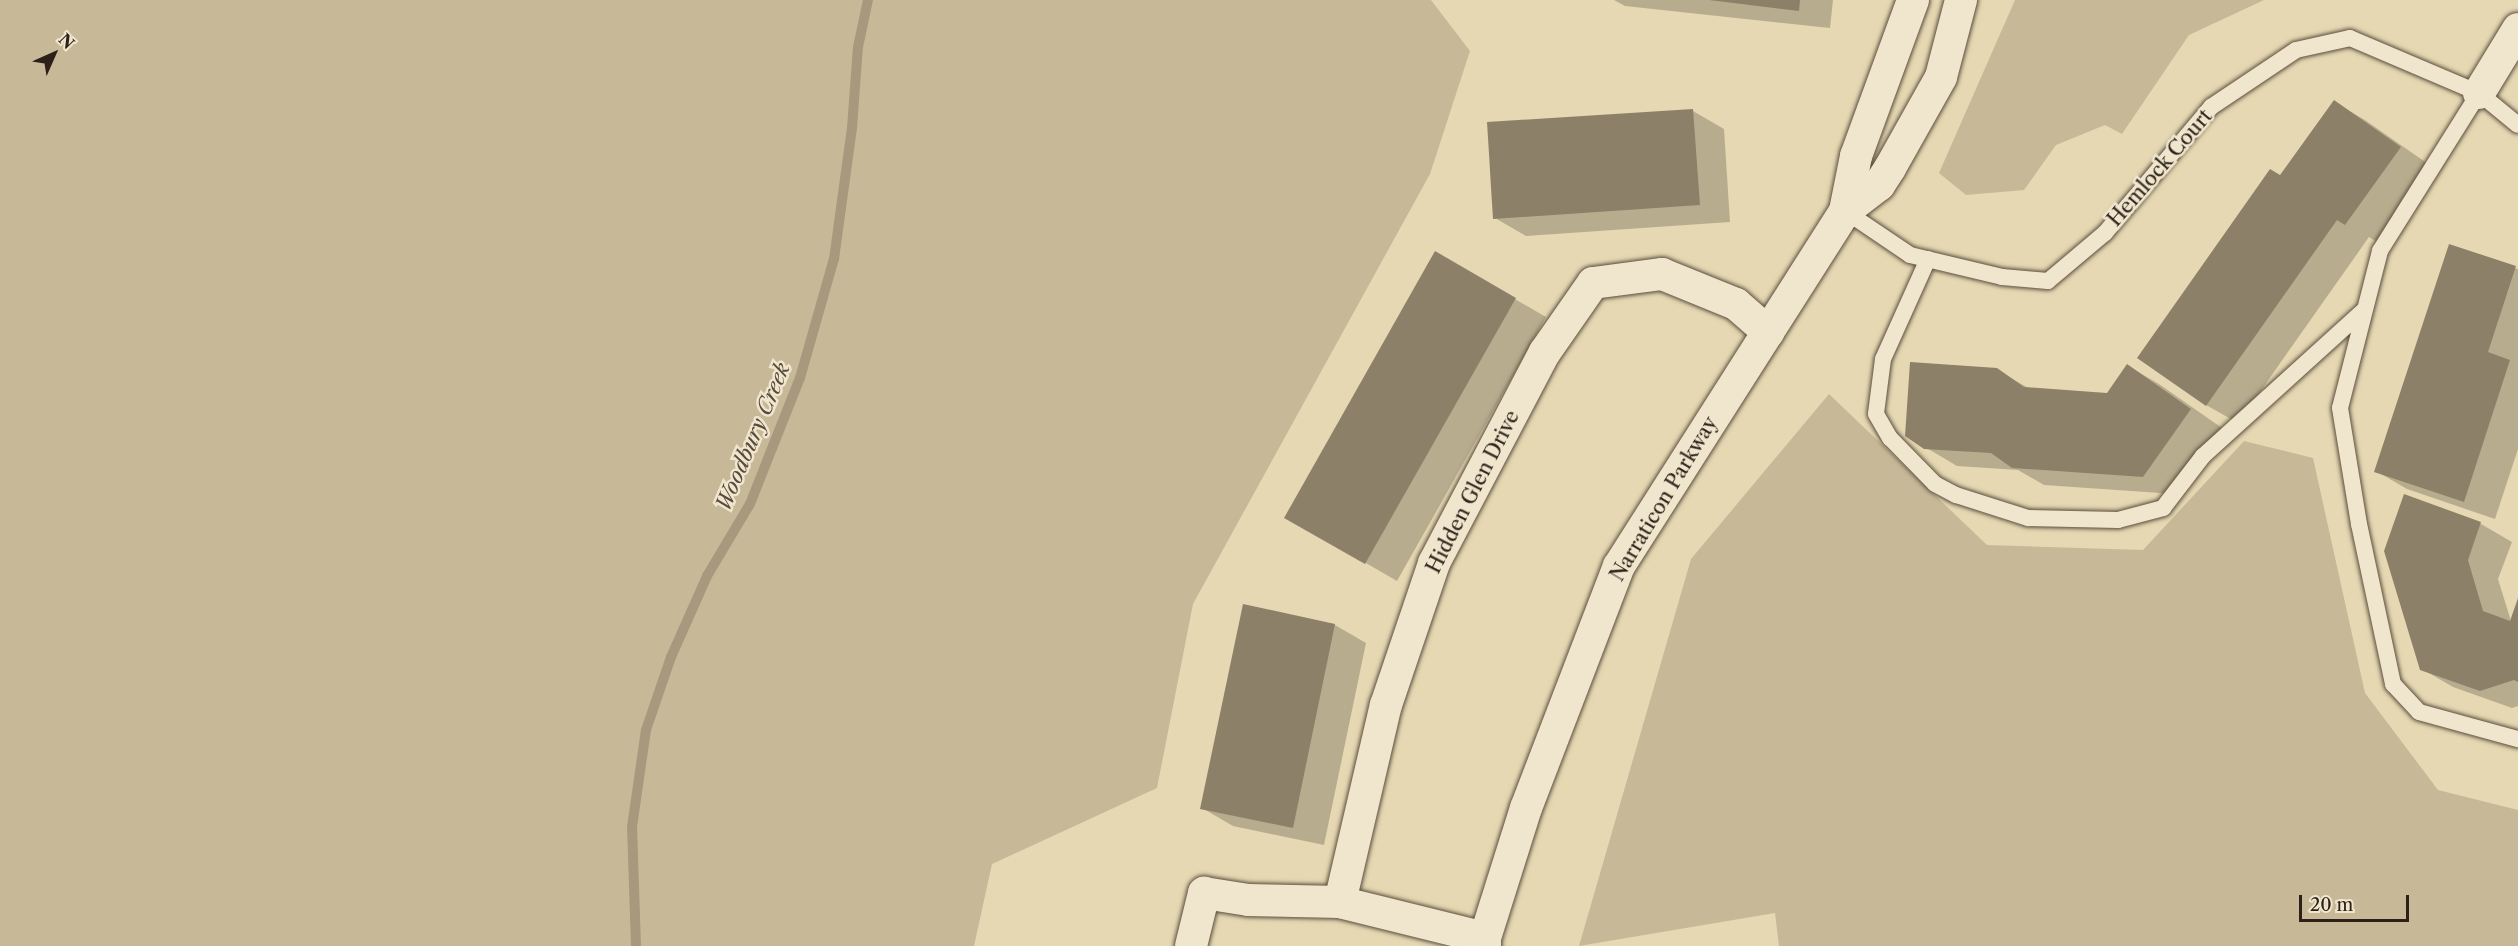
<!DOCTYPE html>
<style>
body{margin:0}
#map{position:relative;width:2518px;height:946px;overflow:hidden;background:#e6d8b2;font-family:"Libre Caslon Text",serif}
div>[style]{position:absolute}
.green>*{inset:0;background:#c7b998}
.shadow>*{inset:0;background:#0003}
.stream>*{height:10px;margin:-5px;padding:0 5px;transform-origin:5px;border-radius:5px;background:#a7997e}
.building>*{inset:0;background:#8d8069}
.roads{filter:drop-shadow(0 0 2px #5b4e3f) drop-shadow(0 0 2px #5b4e3f)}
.lane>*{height:16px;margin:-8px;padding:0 8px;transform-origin:8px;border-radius:8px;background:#efe6cd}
.street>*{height:32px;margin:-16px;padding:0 16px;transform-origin:16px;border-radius:16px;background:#efe6cd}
span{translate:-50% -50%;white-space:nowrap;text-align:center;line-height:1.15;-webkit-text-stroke:5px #efe6cd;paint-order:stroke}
.street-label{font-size:20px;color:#2d2019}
.water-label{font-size:21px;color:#584a3c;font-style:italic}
.north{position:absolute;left:24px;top:24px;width:60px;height:60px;-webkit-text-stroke:4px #efe6cd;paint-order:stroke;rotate:45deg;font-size:16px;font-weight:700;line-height:24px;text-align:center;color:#2d2019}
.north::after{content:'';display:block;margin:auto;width:21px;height:27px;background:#2d2019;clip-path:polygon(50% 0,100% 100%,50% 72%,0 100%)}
.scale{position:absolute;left:2299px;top:895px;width:110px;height:27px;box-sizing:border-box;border:3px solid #2d2019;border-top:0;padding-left:8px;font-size:18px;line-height:21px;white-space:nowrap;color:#2d2019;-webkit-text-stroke:4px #efe6cd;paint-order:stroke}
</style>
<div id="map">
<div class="green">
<i style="clip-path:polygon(0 0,1431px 0,1470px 51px,1430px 174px,1193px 604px,1157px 788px,992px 864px,974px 946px,0 946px)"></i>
<i style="clip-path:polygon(2015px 0,2264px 0,2189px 35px,2122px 134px,2105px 125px,2056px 145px,2024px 190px,1966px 195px,1939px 173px)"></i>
<i style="clip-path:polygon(1829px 394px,1987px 545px,2143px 550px,2244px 441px,2313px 458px,2365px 693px,2438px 790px,2518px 810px,2518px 946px,1779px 946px,1775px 913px,1579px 946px,1691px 559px)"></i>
</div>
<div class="shadow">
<i style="clip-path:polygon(1614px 0,1833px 0,1830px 28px,1625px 6px)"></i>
<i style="clip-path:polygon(2334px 102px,2365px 120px,2431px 166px,2377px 242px,2369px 237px,2238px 423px,2206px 405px,2281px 177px)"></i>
<i style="clip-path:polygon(1693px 111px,1724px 129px,1730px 222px,1526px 236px,1495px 218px)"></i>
<i style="clip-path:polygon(2450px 246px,2518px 269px,2518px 449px,2495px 519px,2407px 489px,2376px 471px)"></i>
<i style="clip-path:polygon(1435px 253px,1546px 317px,1397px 581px,1286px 517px)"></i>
<i style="clip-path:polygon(2128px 366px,2159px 384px,2222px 428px,2175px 494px,2044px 485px,2018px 470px,1957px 466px,1925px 447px,1997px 370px,2030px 389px,2108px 395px)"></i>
<i style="clip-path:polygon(2405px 496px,2481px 524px,2512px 542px,2498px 579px,2511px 621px,2518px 602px,2518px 706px,2512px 708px,2453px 687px,2422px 669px)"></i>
<i style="clip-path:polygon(1244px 606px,1335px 625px,1366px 643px,1324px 845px,1233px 826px,1202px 808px)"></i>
</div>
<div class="stream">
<i style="left:636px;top:946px;width:119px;rotate:-91.9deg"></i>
<i style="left:632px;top:827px;width:98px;rotate:-81.8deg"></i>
<i style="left:646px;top:730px;width:77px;rotate:-71.1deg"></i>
<i style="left:671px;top:657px;width:89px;rotate:-66deg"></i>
<i style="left:707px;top:576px;width:84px;rotate:-59.2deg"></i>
<i style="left:750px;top:504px;width:136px;rotate:-68.4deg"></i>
<i style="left:800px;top:378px;width:124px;rotate:-74.1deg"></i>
<i style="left:834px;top:259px;width:132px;rotate:-82.2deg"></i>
<i style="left:852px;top:128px;width:81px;rotate:-85.8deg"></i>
<i style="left:858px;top:47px;width:48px;rotate:-78deg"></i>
</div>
<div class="building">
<i style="clip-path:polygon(1709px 0,1800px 0,1799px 11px)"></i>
<i style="clip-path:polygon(2334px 100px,2401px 147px,2345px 225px,2337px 220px,2206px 406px,2137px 358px,2270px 169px,2280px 175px)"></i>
<i style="clip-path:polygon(1693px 109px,1700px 205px,1493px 219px,1487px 122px)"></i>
<i style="clip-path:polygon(2449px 244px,2516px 266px,2488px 352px,2510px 360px,2464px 502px,2374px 472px)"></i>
<i style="clip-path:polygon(1435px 251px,1516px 298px,1365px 564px,1284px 518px)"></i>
<i style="clip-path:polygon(1910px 362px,1997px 368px,2024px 387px,2107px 393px,2127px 364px,2191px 409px,2143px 477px,2012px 468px,1991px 453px,1924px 449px,1905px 436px)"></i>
<i style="clip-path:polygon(2404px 494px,2481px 522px,2468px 560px,2483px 611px,2510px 621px,2518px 598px,2518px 682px,2514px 680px,2480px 691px,2420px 670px,2384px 551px)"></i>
<i style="clip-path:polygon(1243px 604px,1335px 624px,1293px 828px,1200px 809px)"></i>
</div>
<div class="roads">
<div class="lane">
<i style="left:2479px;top:93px;width:186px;rotate:122.1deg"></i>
<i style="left:2380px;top:251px;width:162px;rotate:104.3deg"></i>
<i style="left:2340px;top:408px;width:118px;rotate:80.7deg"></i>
<i style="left:2359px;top:524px;width:164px;rotate:78deg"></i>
<i style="left:2393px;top:684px;width:38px;rotate:47deg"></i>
<i style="left:2419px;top:712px;width:103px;rotate:15.3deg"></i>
<i style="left:1845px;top:211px;width:78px;rotate:34.1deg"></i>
<i style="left:1910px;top:255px;width:95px;rotate:13.4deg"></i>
<i style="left:2002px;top:277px;width:46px;rotate:5deg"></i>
<i style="left:2048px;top:281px;width:75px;rotate:-40.1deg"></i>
<i style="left:2105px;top:233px;width:165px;rotate:-49.9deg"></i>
<i style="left:2211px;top:107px;width:102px;rotate:-33.8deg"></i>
<i style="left:2296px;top:50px;width:55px;rotate:-12.5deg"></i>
<i style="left:2350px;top:38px;width:140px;rotate:23.1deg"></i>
<i style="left:2479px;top:93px;width:50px;rotate:39.4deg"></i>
<i style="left:1928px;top:259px;width:110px;rotate:114.2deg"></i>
<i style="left:1883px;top:359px;width:55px;rotate:97.3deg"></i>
<i style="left:1876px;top:414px;width:28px;rotate:60deg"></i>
<i style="left:1890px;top:438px;width:64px;rotate:45.6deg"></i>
<i style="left:1935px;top:484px;width:24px;rotate:28deg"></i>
<i style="left:1956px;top:495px;width:76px;rotate:17.7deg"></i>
<i style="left:2028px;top:518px;width:90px;rotate:1.3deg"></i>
<i style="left:2118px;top:520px;width:47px;rotate:-14.9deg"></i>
<i style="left:2163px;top:508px;width:66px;rotate:-52.4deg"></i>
<i style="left:2203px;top:456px;width:217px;rotate:-42.2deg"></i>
</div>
<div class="street">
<i style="left:2479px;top:93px;width:75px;rotate:-58.6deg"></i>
<i style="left:1845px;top:211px;width:56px;rotate:-78.7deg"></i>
<i style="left:1856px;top:156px;width:166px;rotate:-69.9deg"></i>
<i style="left:1485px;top:938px;width:149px;rotate:-166.1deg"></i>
<i style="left:1340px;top:902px;width:202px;rotate:-76.9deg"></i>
<i style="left:1386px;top:705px;width:150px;rotate:-71.3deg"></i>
<i style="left:1434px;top:563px;width:238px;rotate:-62.3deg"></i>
<i style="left:1545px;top:352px;width:84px;rotate:-55.2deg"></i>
<i style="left:1593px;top:283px;width:70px;rotate:-7.4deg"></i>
<i style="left:1662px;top:274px;width:80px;rotate:22.1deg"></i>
<i style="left:1736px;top:304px;width:43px;rotate:41.2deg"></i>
<i style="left:1191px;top:946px;width:55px;rotate:-76.2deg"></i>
<i style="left:1204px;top:893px;width:45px;rotate:9deg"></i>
<i style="left:1248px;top:900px;width:92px;rotate:1.2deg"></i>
<i style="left:1485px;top:946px;width:8px;rotate:-90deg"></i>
<i style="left:1485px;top:938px;width:136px;rotate:-72.5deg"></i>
<i style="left:1526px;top:808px;width:259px;rotate:-69deg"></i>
<i style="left:1619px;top:566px;width:421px;rotate:-57.5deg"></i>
<i style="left:1845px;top:211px;width:43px;rotate:-37.4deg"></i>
<i style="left:1879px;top:185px;width:20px;rotate:-57deg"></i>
<i style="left:1890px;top:168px;width:104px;rotate:-60.7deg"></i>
<i style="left:1941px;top:77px;width:80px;rotate:-75.4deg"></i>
</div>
</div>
<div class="street-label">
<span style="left:2160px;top:168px;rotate:-49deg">Hemlock Court</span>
<span style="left:1473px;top:492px;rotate:-63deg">Hidden Glen Drive</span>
<span style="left:1664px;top:499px;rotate:-59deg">Narraticon Parkway</span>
</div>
<div class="water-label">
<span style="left:753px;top:437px;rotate:-67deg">Woodbury Creek</span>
</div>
<div class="north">N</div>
<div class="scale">20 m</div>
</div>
